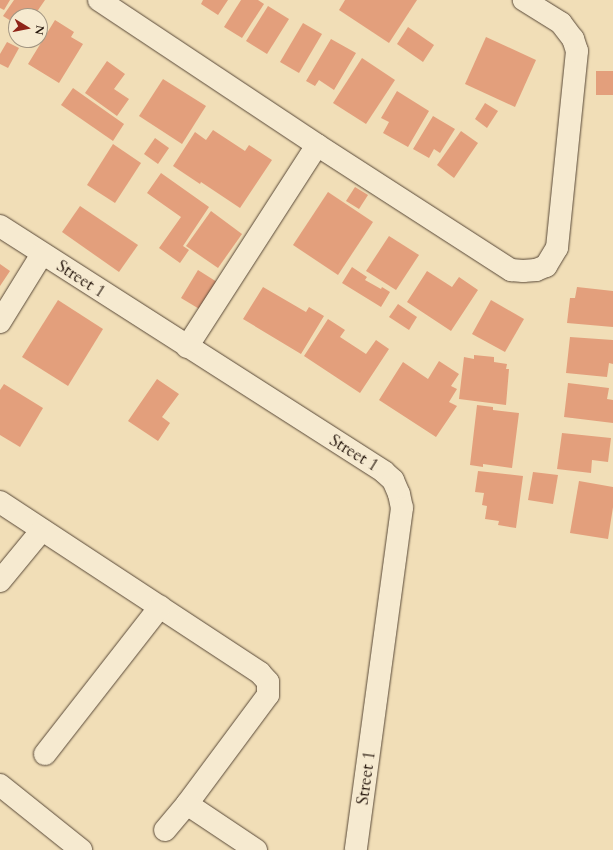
<!DOCTYPE html>
<style>
body{margin:0}
#map{position:relative;width:613px;height:850px;overflow:hidden;background:#f1deb7;font-family:Cardo,serif}
div>[style]{position:absolute}
.building>*{inset:0;background:#e39f7c}
.roads{filter:drop-shadow(0 0 1px #584837) drop-shadow(0 0 1px #584837)}
.street>*{height:22px;margin:-11px;padding:0 11px;transform-origin:11px;border-radius:11px;background:#f6ead0}
span{translate:-50% -50%;white-space:nowrap;text-align:center;line-height:1.15;-webkit-text-stroke:3px #f6ead0;paint-order:stroke}
.street-label{font-size:17px;color:#25160c}
.north{position:absolute;left:8px;top:8px;width:40px;height:40px;box-sizing:border-box;background:#f6ead0;border:1px solid #a29582;border-radius:50%;rotate:100deg;font-size:11px;font-weight:700;line-height:16px;text-align:center;color:#25160c}
.north::after{content:'';display:block;margin:auto;width:14px;height:18px;background:#8f2418;clip-path:polygon(50% 0,100% 100%,50% 72%,0 100%)}
</style>
<div id="map">
<div class="building">
<i style="clip-path:polygon(0 0,10px 0,4px 10px,0 8px)"></i>
<i style="clip-path:polygon(14px 0,45px 0,34px 16px,16px 16px,16px 24px,3px 16px)"></i>
<i style="clip-path:polygon(203px 0,228px 0,218px 15px,201px 4px)"></i>
<i style="clip-path:polygon(241px 0,258px 0,264px 4px,242px 38px,224px 27px)"></i>
<i style="clip-path:polygon(345px 0,417px 0,389px 43px,339px 10px)"></i>
<i style="clip-path:polygon(268px 6px,289px 19px,267px 54px,246px 41px)"></i>
<i style="clip-path:polygon(55px 20px,74px 32px,71px 37px,83px 44px,59px 83px,28px 64px)"></i>
<i style="clip-path:polygon(303px 23px,322px 34px,299px 73px,280px 62px)"></i>
<i style="clip-path:polygon(408px 27px,434px 45px,423px 62px,397px 44px)"></i>
<i style="clip-path:polygon(486px 37px,536px 60px,515px 107px,465px 84px)"></i>
<i style="clip-path:polygon(331px 39px,356px 53px,334px 90px,319px 80px,315px 86px,306px 81px)"></i>
<i style="clip-path:polygon(7px 42px,19px 48px,8px 68px,0 64px,0 54px)"></i>
<i style="clip-path:polygon(362px 58px,395px 80px,366px 124px,333px 103px)"></i>
<i style="clip-path:polygon(107px 61px,125px 74px,114px 89px,129px 99px,117px 116px,85px 93px)"></i>
<i style="clip-path:polygon(596px 71px,613px 71px,613px 95px,596px 95px)"></i>
<i style="clip-path:polygon(163px 79px,206px 106px,182px 144px,139px 116px)"></i>
<i style="clip-path:polygon(73px 88px,124px 124px,113px 141px,61px 105px)"></i>
<i style="clip-path:polygon(397px 91px,429px 111px,408px 147px,383px 133px,389px 122px,381px 118px)"></i>
<i style="clip-path:polygon(485px 103px,498px 111px,487px 128px,475px 119px)"></i>
<i style="clip-path:polygon(433px 116px,455px 129px,440px 153px,434px 149px,429px 158px,413px 149px)"></i>
<i style="clip-path:polygon(213px 130px,245px 151px,249px 145px,272px 160px,240px 208px,201px 182px,200px 184px,173px 166px,195px 132px,206px 140px)"></i>
<i style="clip-path:polygon(461px 131px,478px 143px,454px 178px,437px 165px)"></i>
<i style="clip-path:polygon(155px 138px,169px 148px,158px 164px,144px 154px)"></i>
<i style="clip-path:polygon(113px 144px,141px 163px,115px 203px,87px 185px)"></i>
<i style="clip-path:polygon(161px 173px,209px 207px,183px 246px,189px 250px,180px 263px,159px 248px,181px 217px,147px 193px)"></i>
<i style="clip-path:polygon(355px 187px,368px 195px,359px 209px,346px 201px)"></i>
<i style="clip-path:polygon(328px 192px,373px 222px,338px 275px,293px 245px)"></i>
<i style="clip-path:polygon(80px 206px,138px 245px,119px 272px,62px 232px)"></i>
<i style="clip-path:polygon(211px 211px,242px 234px,218px 268px,186px 246px)"></i>
<i style="clip-path:polygon(389px 236px,419px 255px,396px 290px,366px 271px)"></i>
<i style="clip-path:polygon(0 264px,10px 271px,0 286px)"></i>
<i style="clip-path:polygon(352px 267px,367px 277px,365px 280px,381px 289px,382px 287px,390px 292px,381px 307px,342px 283px)"></i>
<i style="clip-path:polygon(198px 270px,217px 282px,201px 310px,181px 298px)"></i>
<i style="clip-path:polygon(427px 271px,452px 287px,459px 277px,478px 290px,451px 331px,407px 302px)"></i>
<i style="clip-path:polygon(263px 287px,306px 312px,309px 307px,324px 316px,301px 354px,243px 319px)"></i>
<i style="clip-path:polygon(577px 287px,613px 291px,613px 327px,567px 323px,570px 298px,575px 298px)"></i>
<i style="clip-path:polygon(58px 300px,103px 329px,68px 386px,22px 357px)"></i>
<i style="clip-path:polygon(491px 300px,524px 319px,505px 352px,472px 334px)"></i>
<i style="clip-path:polygon(398px 304px,417px 317px,409px 330px,389px 317px)"></i>
<i style="clip-path:polygon(328px 319px,345px 330px,340px 337px,366px 354px,376px 340px,389px 349px,360px 393px,304px 356px)"></i>
<i style="clip-path:polygon(570px 337px,613px 340px,613px 364px,609px 363px,607px 377px,566px 373px)"></i>
<i style="clip-path:polygon(474px 355px,494px 357px,494px 362px,507px 364px,506px 369px,509px 369px,506px 405px,459px 399px,464px 357px,474px 359px)"></i>
<i style="clip-path:polygon(439px 361px,459px 374px,451px 386px,457px 389px,449px 402px,457px 406px,436px 437px,379px 400px,403px 362px,428px 379px)"></i>
<i style="clip-path:polygon(157px 379px,179px 394px,162px 417px,170px 423px,158px 441px,128px 421px)"></i>
<i style="clip-path:polygon(568px 383px,609px 388px,607px 399px,613px 400px,613px 423px,564px 417px)"></i>
<i style="clip-path:polygon(4px 384px,43px 408px,20px 447px,0 435px,0 390px)"></i>
<i style="clip-path:polygon(477px 405px,493px 407px,493px 410px,519px 413px,512px 468px,483px 464px,483px 467px,470px 465px)"></i>
<i style="clip-path:polygon(562px 433px,611px 438px,608px 462px,592px 460px,591px 473px,557px 469px)"></i>
<i style="clip-path:polygon(478px 471px,523px 476px,516px 528px,498px 525px,499px 521px,485px 519px,487px 506px,482px 505px,484px 493px,475px 492px)"></i>
<i style="clip-path:polygon(533px 472px,558px 475px,553px 504px,528px 500px)"></i>
<i style="clip-path:polygon(579px 481px,613px 487px,613px 507px,608px 539px,570px 533px)"></i>
</div>
<div class="roads">
<div class="street">
<i style="left:99px;top:0;width:262px;rotate:33.6deg"></i>
<i style="left:317px;top:145px;width:231px;rotate:32.8deg"></i>
<i style="left:511px;top:270px;width:12px;rotate:5deg"></i>
<i style="left:523px;top:271px;width:13px;rotate:-4deg"></i>
<i style="left:536px;top:270px;width:11px;rotate:-22deg"></i>
<i style="left:546px;top:266px;width:21px;rotate:-59deg"></i>
<i style="left:557px;top:248px;width:198px;rotate:-84.2deg"></i>
<i style="left:577px;top:51px;width:13px;rotate:-108deg"></i>
<i style="left:573px;top:39px;width:20px;rotate:-127deg"></i>
<i style="left:561px;top:23px;width:44px;rotate:-148.1deg"></i>
<i style="left:0;top:226px;width:456px;rotate:32.6deg"></i>
<i style="left:384px;top:472px;width:12px;rotate:42deg"></i>
<i style="left:393px;top:480px;width:15px;rotate:67deg"></i>
<i style="left:399px;top:494px;width:14px;rotate:78deg"></i>
<i style="left:402px;top:508px;width:345px;rotate:97.7deg"></i>
<i style="left:0;top:322px;width:80px;rotate:-58.3deg"></i>
<i style="left:187px;top:347px;width:240px;rotate:-57.2deg"></i>
<i style="left:0;top:502px;width:311px;rotate:33.3deg"></i>
<i style="left:260px;top:673px;width:12px;rotate:48deg"></i>
<i style="left:268px;top:682px;width:13px;rotate:90deg"></i>
<i style="left:268px;top:695px;width:136px;rotate:126.6deg"></i>
<i style="left:187px;top:804px;width:34px;rotate:130deg"></i>
<i style="left:0;top:581px;width:66px;rotate:-50.5deg"></i>
<i style="left:45px;top:754px;width:187px;rotate:-52deg"></i>
<i style="left:0;top:785px;width:104px;rotate:38.7deg"></i>
<i style="left:187px;top:804px;width:83px;rotate:33.7deg"></i>
</div>
</div>
<div class="street-label">
<span style="left:81px;top:279px;rotate:33deg">Street 1</span>
<span style="left:354px;top:453px;rotate:32deg">Street 1</span>
<span style="left:366px;top:778px;rotate:-82deg">Street 1</span>
</div>
<div class="north">N</div>
</div>
